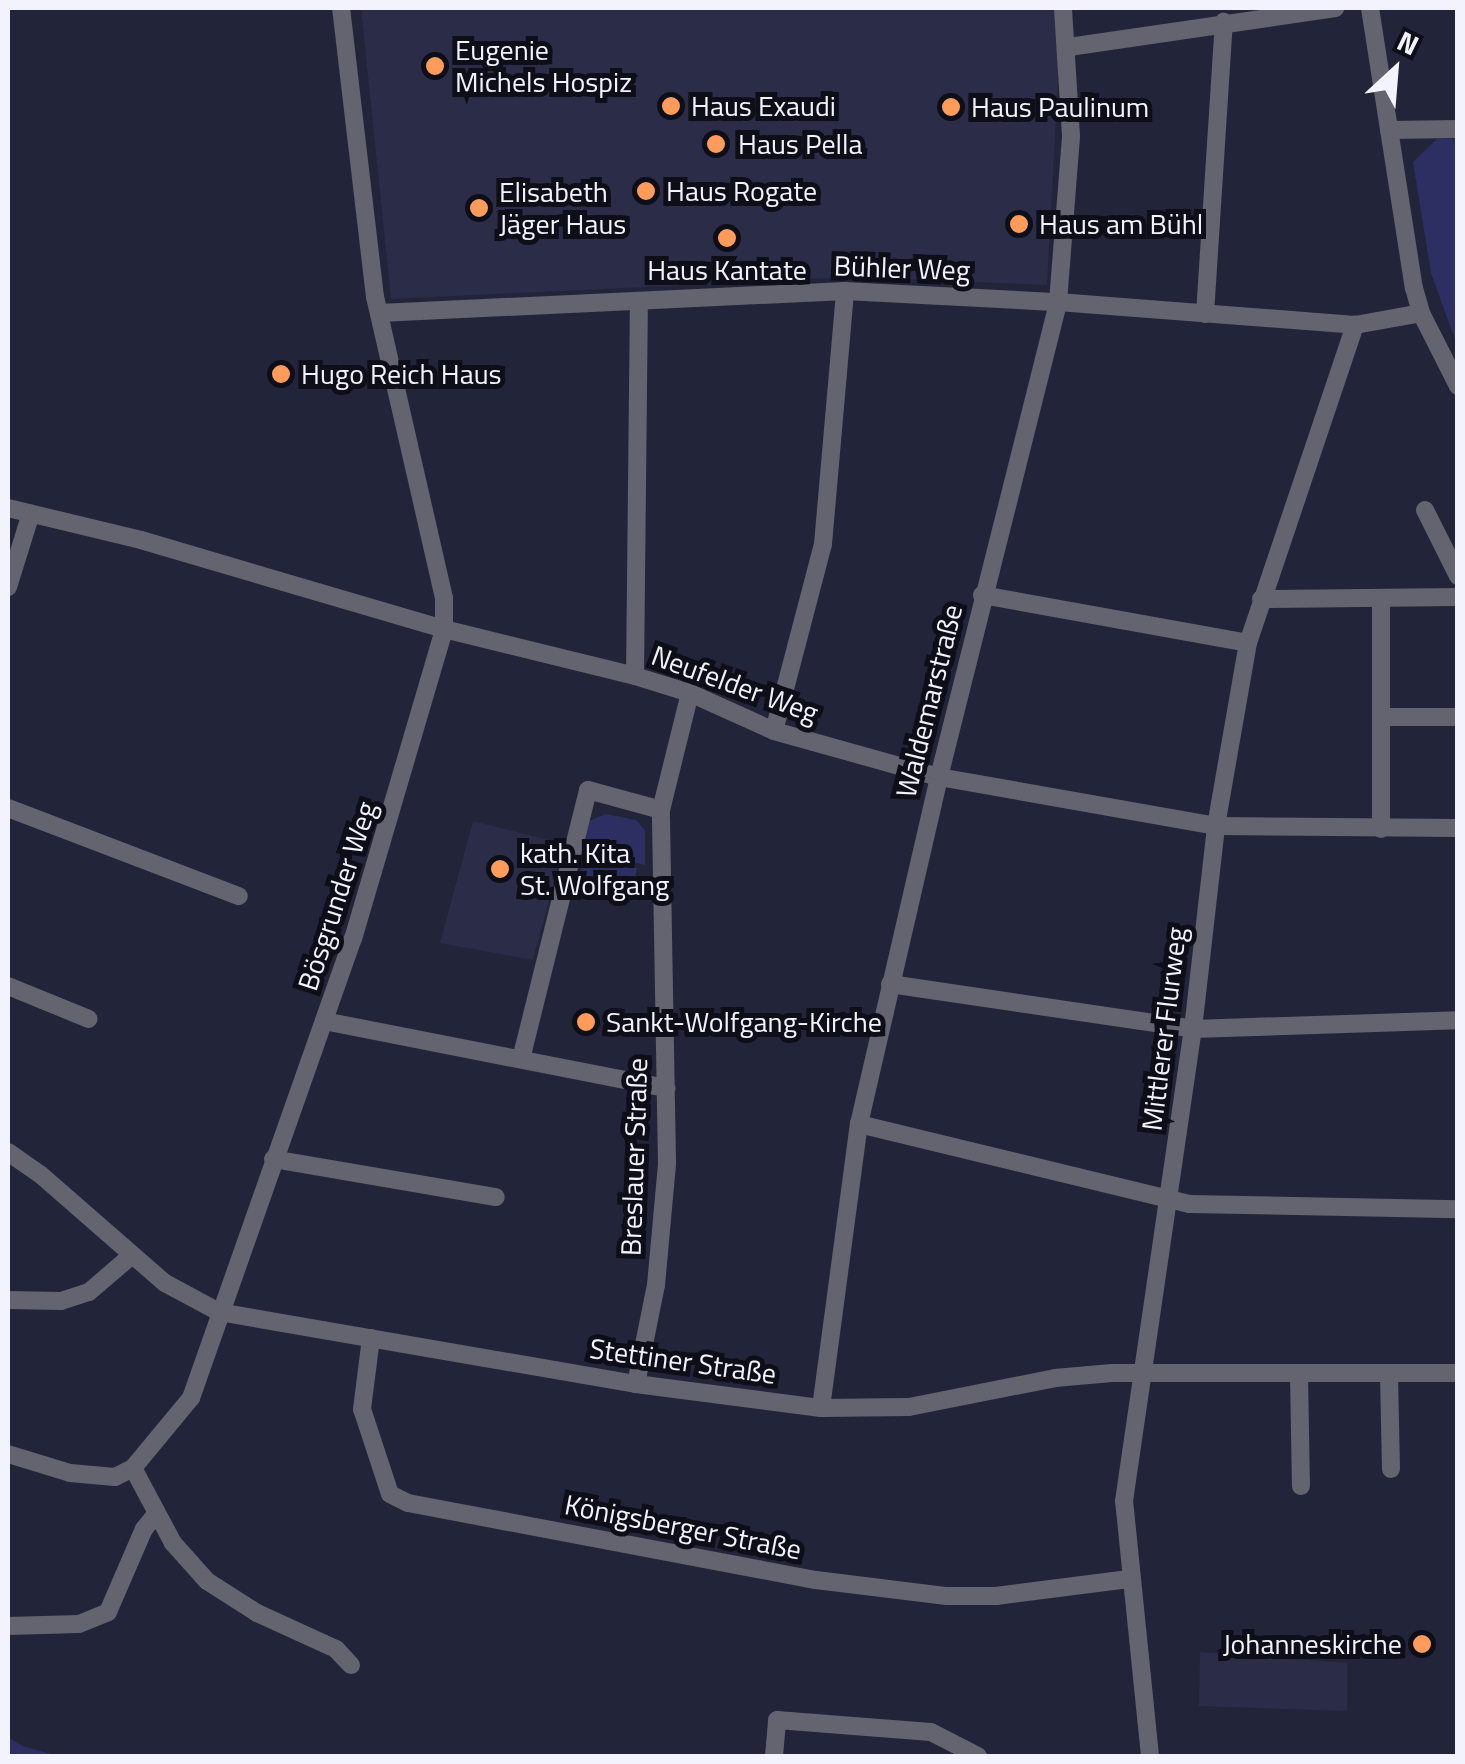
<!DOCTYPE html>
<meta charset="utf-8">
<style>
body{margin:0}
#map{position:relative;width:1465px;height:1764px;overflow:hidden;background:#22243a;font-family:"Titillium Web",sans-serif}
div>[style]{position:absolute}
.built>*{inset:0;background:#2a2c48}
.green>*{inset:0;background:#2d2e61}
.minor>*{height:18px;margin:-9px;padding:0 9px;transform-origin:9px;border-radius:9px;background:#636470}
.dots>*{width:28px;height:28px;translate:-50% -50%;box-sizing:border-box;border:5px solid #0d0e18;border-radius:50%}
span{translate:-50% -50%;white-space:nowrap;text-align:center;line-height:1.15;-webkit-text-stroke:10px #0d0e18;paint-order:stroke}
.poi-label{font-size:28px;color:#f2f3fd}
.left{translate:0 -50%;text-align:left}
.right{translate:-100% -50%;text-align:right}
.street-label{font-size:28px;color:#f2f3fd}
.frame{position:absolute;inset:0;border:10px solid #f2f3fd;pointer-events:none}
.north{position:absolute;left:1345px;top:20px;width:100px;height:100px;-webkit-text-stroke:8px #0d0e18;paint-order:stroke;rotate:26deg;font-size:28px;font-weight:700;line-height:40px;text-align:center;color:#f2f3fd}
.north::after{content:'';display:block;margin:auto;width:35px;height:45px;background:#f2f3fd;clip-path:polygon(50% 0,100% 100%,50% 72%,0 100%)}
</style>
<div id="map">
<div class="built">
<i style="clip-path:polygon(361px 8px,1054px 8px,1060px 45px,1047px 285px,853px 277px,391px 299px)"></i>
<i style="clip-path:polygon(473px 821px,564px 844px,533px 960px,440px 943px)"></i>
<i style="clip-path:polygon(1200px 1652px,1347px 1663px,1347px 1711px,1199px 1706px)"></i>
</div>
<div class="green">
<i style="clip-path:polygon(1437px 139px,1457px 139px,1457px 345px,1431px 273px,1413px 162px)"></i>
<i style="clip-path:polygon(605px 814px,636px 820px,645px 830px,645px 865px,580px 850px,587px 822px)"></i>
<i style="clip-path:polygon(584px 857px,637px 868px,632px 893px,579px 881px)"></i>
<i style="clip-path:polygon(8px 1737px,22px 1746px,59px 1756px,8px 1756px)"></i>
</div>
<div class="minor">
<i style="left:1370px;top:8px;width:283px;rotate:81.1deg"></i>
<i style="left:1414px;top:288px;width:26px;rotate:74deg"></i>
<i style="left:1421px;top:313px;width:82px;rotate:63.1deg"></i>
<i style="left:1069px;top:47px;width:269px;rotate:-8.3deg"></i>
<i style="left:1389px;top:130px;width:69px;rotate:-0.8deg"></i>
<i style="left:379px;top:313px;width:467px;rotate:-2.7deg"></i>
<i style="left:845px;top:291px;width:213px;rotate:3deg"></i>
<i style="left:1058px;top:302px;width:298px;rotate:4.4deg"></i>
<i style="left:1355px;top:325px;width:67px;rotate:-10.3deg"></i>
<i style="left:1205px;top:314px;width:293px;rotate:-86.3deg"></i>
<i style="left:8px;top:508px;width:137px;rotate:13.5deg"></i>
<i style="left:141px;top:540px;width:316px;rotate:16.4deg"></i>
<i style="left:444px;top:629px;width:197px;rotate:13.8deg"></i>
<i style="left:635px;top:676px;width:58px;rotate:17.2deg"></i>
<i style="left:690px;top:693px;width:92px;rotate:24.3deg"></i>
<i style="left:774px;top:731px;width:171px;rotate:15.6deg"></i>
<i style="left:939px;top:777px;width:281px;rotate:10deg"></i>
<i style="left:1216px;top:826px;width:242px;rotate:0.5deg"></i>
<i style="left:1425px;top:510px;width:74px;rotate:63.4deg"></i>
<i style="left:8px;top:587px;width:77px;rotate:-72.7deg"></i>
<i style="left:982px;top:595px;width:270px;rotate:10.2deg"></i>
<i style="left:1261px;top:599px;width:197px;rotate:-0.6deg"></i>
<i style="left:1381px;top:599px;width:230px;rotate:90deg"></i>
<i style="left:635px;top:676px;width:375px;rotate:-89.4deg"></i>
<i style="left:1381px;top:717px;width:77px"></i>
<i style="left:774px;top:731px;width:193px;rotate:-75.3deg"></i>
<i style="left:823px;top:544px;width:254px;rotate:-85deg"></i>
<i style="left:8px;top:808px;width:247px;rotate:20.9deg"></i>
<i style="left:890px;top:984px;width:306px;rotate:8.4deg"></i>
<i style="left:1193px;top:1029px;width:265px;rotate:-1.9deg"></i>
<i style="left:8px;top:986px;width:87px;rotate:22.2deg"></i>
<i style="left:324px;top:1021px;width:349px;rotate:11.1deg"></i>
<i style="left:521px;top:1059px;width:277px;rotate:-76deg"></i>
<i style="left:588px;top:790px;width:76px;rotate:15.3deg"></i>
<i style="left:859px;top:1124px;width:340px;rotate:13.6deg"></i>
<i style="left:1189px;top:1204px;width:269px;rotate:1.1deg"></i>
<i style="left:8px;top:1152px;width:40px;rotate:34.9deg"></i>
<i style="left:41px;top:1175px;width:164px;rotate:41.1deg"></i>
<i style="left:165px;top:1283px;width:61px;rotate:28.2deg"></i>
<i style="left:219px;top:1312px;width:423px;rotate:9.8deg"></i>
<i style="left:636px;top:1384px;width:187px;rotate:7.4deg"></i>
<i style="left:821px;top:1408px;width:88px;rotate:-0.7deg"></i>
<i style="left:909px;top:1407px;width:149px;rotate:-11.2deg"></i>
<i style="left:1055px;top:1378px;width:57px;rotate:-5deg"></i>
<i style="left:1112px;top:1373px;width:346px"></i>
<i style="left:273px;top:1159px;width:226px;rotate:9.7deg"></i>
<i style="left:8px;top:1300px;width:53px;rotate:1.1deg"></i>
<i style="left:61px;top:1301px;width:29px;rotate:-18deg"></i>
<i style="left:89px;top:1292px;width:55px;rotate:-40.6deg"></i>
<i style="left:371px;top:1338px;width:72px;rotate:97.2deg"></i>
<i style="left:362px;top:1409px;width:89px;rotate:71.8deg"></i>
<i style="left:390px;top:1494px;width:20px;rotate:27deg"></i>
<i style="left:408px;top:1503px;width:415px;rotate:10.7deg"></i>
<i style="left:816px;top:1580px;width:132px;rotate:7deg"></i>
<i style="left:947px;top:1596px;width:49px"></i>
<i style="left:996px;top:1596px;width:134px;rotate:-7.3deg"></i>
<i style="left:1299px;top:1374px;width:112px;rotate:89deg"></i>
<i style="left:1389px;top:1374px;width:95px;rotate:88.8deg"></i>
<i style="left:636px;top:1384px;width:101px;rotate:-78.6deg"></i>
<i style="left:656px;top:1285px;width:122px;rotate:-84.8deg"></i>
<i style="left:667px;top:1163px;width:353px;rotate:-91deg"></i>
<i style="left:661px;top:810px;width:121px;rotate:-76.1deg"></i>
<i style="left:821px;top:1408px;width:287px;rotate:-82.4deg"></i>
<i style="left:859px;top:1124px;width:356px;rotate:-77deg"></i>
<i style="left:939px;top:777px;width:490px;rotate:-75.9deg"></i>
<i style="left:1058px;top:302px;width:167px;rotate:-85.5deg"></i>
<i style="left:1071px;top:136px;width:128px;rotate:-93.6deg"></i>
<i style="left:8px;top:1454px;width:65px;rotate:17deg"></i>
<i style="left:70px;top:1473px;width:45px;rotate:5.1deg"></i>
<i style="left:115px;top:1477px;width:20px;rotate:-27deg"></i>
<i style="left:133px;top:1468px;width:91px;rotate:-50.4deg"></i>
<i style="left:191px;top:1398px;width:487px;rotate:-70.6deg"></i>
<i style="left:353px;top:939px;width:323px;rotate:-73.6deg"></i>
<i style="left:444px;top:629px;width:31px;rotate:-90deg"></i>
<i style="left:444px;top:598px;width:309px;rotate:-102.9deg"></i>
<i style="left:375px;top:297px;width:291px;rotate:-96.7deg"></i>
<i style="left:133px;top:1468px;width:85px;rotate:61.9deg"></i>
<i style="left:173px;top:1543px;width:51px;rotate:48.2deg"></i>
<i style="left:207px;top:1581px;width:59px;rotate:32.6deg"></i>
<i style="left:257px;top:1613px;width:87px;rotate:24.5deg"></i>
<i style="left:336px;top:1649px;width:22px;rotate:47deg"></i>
<i style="left:8px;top:1626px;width:71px;rotate:-1.6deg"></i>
<i style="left:79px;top:1624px;width:31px;rotate:-22deg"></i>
<i style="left:108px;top:1612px;width:90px;rotate:-66.6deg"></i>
<i style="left:144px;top:1529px;width:19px;rotate:-51deg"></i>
<i style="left:774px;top:1756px;width:36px;rotate:-85deg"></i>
<i style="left:777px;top:1720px;width:154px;rotate:4.5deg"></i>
<i style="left:931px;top:1732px;width:53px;rotate:27.1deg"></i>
<i style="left:1150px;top:1756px;width:256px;rotate:-95.8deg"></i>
<i style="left:1124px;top:1501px;width:477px;rotate:-81.7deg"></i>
<i style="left:1193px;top:1029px;width:204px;rotate:-83.5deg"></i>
<i style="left:1216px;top:826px;width:186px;rotate:-80.1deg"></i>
<i style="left:1248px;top:643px;width:336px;rotate:-71.4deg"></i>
</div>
<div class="dots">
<i style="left:435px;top:66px;background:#ff9b5b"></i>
<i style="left:671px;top:106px;background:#ff9b5b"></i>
<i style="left:951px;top:107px;background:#ff9b5b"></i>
<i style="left:716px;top:144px;background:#ff9b5b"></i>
<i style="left:646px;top:191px;background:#ff9b5b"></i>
<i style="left:479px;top:208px;background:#ff9b5b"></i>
<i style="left:1019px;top:224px;background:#ff9b5b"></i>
<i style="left:727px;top:238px;background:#ff9b5b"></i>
<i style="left:281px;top:374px;background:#ff9b5b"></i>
<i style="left:500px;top:869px;background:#ff9b5b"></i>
<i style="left:586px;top:1022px;background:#ff9b5b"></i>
<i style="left:1422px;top:1644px;background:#ff9b5b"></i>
</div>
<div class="poi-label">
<span class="left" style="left:455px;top:66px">Eugenie<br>Michels Hospiz</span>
<span class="left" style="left:691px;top:106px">Haus Exaudi</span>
<span class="left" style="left:971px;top:107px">Haus Paulinum</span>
<span class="left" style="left:738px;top:144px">Haus Pella</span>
<span class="left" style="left:666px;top:191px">Haus Rogate</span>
<span class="left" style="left:499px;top:208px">Elisabeth<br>Jäger Haus</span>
<span class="left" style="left:1039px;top:224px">Haus am Bühl</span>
<span style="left:727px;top:270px">Haus Kantate</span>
<span class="left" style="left:301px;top:374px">Hugo Reich Haus</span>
<span class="left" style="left:520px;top:869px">kath. Kita<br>St. Wolfgang</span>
<span class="left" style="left:606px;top:1022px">Sankt-Wolfgang-Kirche</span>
<span class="right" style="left:1402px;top:1644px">Johanneskirche</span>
</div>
<div class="street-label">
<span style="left:902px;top:268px;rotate:2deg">Bühler Weg</span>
<span style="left:735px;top:684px;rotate:20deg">Neufelder Weg</span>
<span style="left:929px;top:701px;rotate:-76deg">Waldemarstraße</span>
<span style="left:337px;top:896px;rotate:-72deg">Bösgrunder Weg</span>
<span style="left:1164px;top:1029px;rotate:-83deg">Mittlerer Flurweg</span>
<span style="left:634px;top:1157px;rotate:-88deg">Breslauer Straße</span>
<span style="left:683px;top:1361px;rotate:8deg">Stettiner Straße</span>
<span style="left:683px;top:1527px;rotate:11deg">Königsberger Straße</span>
</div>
<div class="frame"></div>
<div class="north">N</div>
</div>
